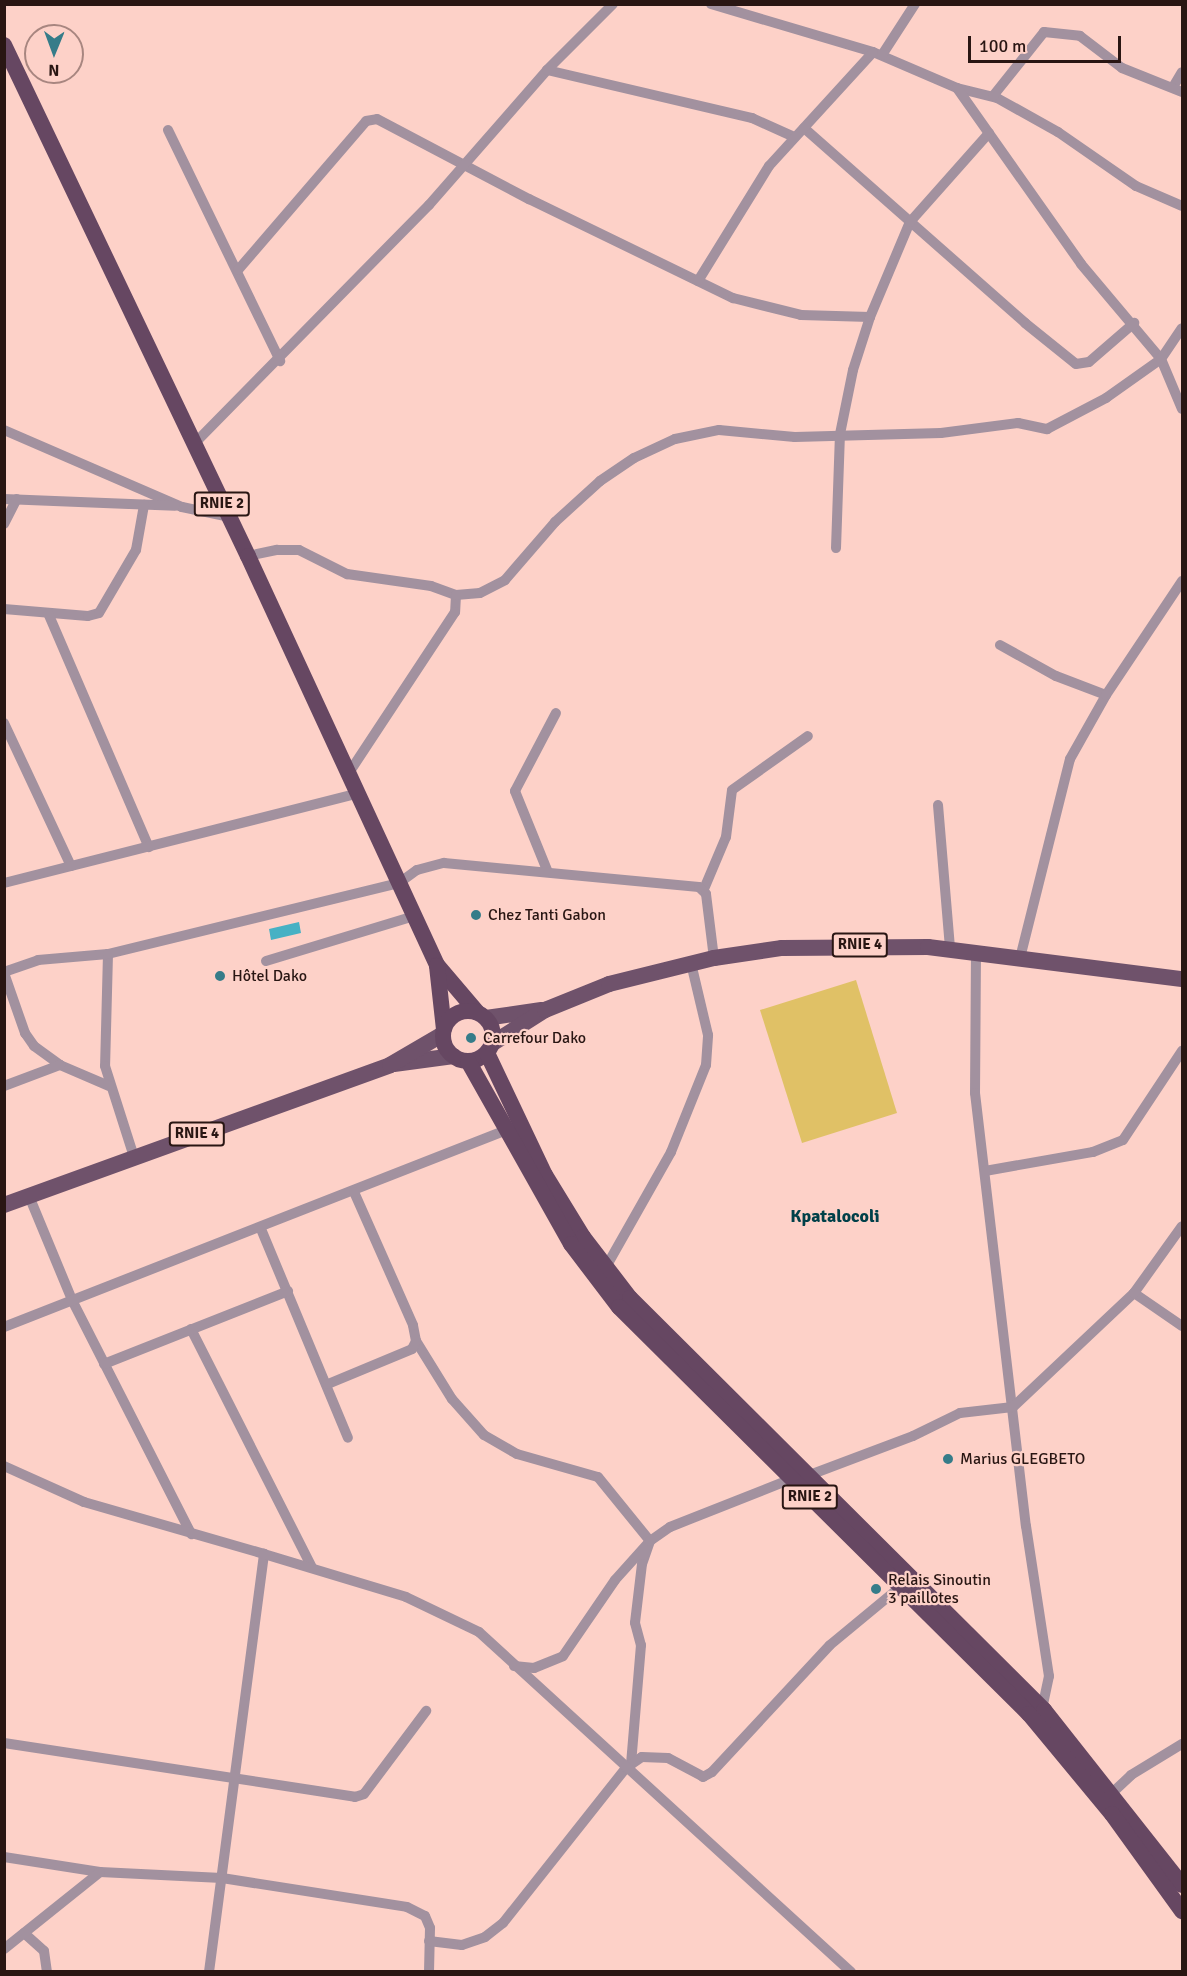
<!DOCTYPE html>
<meta charset="utf-8">
<style>
body{margin:0}
#map{position:relative;width:1187px;height:1976px;overflow:hidden;background:#fdd1c8;font-family:Signika,sans-serif}
div>[style]{position:absolute}
.green>*{inset:0;background:#e0c166}
.water>*{inset:0;background:#47b1c4}
.minor>*{height:10px;margin:-5px;padding:0 5px;transform-origin:5px;border-radius:5px;background:#a2919f}
.primary>*{height:16px;margin:-8px;padding:0 8px;transform-origin:8px;border-radius:8px;background:#6f526b}
.trunk>*{height:16px;margin:-8px;padding:0 8px;transform-origin:8px;border-radius:8px;background:#664762}
.trunk>.ring{margin:-8px;padding:0;box-sizing:content-box;background:none;border:16px solid #664762;border-radius:50%}
.dots>*{width:16px;height:16px;translate:-50% -50%;box-sizing:border-box;border:3px solid #fdd1c8;border-radius:50%}
span{translate:-50% -50%;white-space:nowrap;text-align:center;line-height:1.15;-webkit-text-stroke:4.5px #fdd1c8;paint-order:stroke}
.shield-label span{padding:2px 4px;background:#fdd1c8;border:2px solid;border-radius:4px;-webkit-text-stroke-width:0}
.shield-label{font-size:15px;color:#291613;font-weight:700}
.poi-label{font-size:16px;color:#291613}
.left{translate:0 -50%;text-align:left}
.neighbourhood-label{font-size:18px;color:#004049;font-weight:700}
.frame{position:absolute;inset:0;border:6px solid #291613;pointer-events:none}
.north{position:absolute;left:24px;top:24px;width:60px;height:60px;box-sizing:border-box;background:#fdd1c8;border:2px solid #a88680;border-radius:50%;rotate:181deg;font-size:16px;font-weight:700;line-height:24px;text-align:center;color:#291613}
.north::after{content:'';display:block;margin:auto;width:21px;height:27px;background:#367c89;clip-path:polygon(50% 0,100% 100%,50% 72%,0 100%)}
.scale{position:absolute;left:968px;top:36px;width:153px;height:27px;box-sizing:border-box;border:3px solid #291613;border-top:0;padding-left:8px;font-size:18px;line-height:21px;white-space:nowrap;color:#291613;-webkit-text-stroke:4px #fdd1c8;paint-order:stroke}
</style>
<div id="map">
<div class="green">
<i style="clip-path:polygon(856px 980px,897px 1113px,802px 1143px,760px 1010px)"></i>
</div>
<div class="water">
<i style="clip-path:polygon(299px 922px,301px 933px,271px 940px,269px 929px)"></i>
</div>
<div class="minor">
<i style="left:711px;top:4px;width:169px;rotate:16.5deg"></i>
<i style="left:873px;top:52px;width:91px;rotate:23.2deg"></i>
<i style="left:957px;top:88px;width:41px;rotate:14deg"></i>
<i style="left:997px;top:98px;width:70px;rotate:29.1deg"></i>
<i style="left:1058px;top:132px;width:95px;rotate:34.7deg"></i>
<i style="left:1136px;top:186px;width:50px;rotate:23.5deg"></i>
<i style="left:882px;top:55px;width:61px;rotate:-57.1deg"></i>
<i style="left:547px;top:70px;width:211px;rotate:13.2deg"></i>
<i style="left:752px;top:118px;width:46px;rotate:24.3deg"></i>
<i style="left:1173px;top:87px;width:17px;rotate:-59deg"></i>
<i style="left:957px;top:88px;width:215px;rotate:54.8deg"></i>
<i style="left:1081px;top:264px;width:124px;rotate:49.9deg"></i>
<i style="left:1161px;top:359px;width:54px;rotate:67.2deg"></i>
<i style="left:993px;top:96px;width:82px;rotate:-51.4deg"></i>
<i style="left:1044px;top:32px;width:36px;rotate:6deg"></i>
<i style="left:1080px;top:36px;width:53px;rotate:37.3deg"></i>
<i style="left:1122px;top:68px;width:65px;rotate:21.8deg"></i>
<i style="left:804px;top:128px;width:295px;rotate:41.4deg"></i>
<i style="left:1025px;top:323px;width:65px;rotate:38.8deg"></i>
<i style="left:1076px;top:364px;width:13px;rotate:-9deg"></i>
<i style="left:1089px;top:362px;width:60px;rotate:-40.9deg"></i>
<i style="left:168px;top:130px;width:257px;rotate:64.1deg"></i>
<i style="left:238px;top:270px;width:196px;rotate:-49.3deg"></i>
<i style="left:366px;top:121px;width:11px;rotate:-10deg"></i>
<i style="left:377px;top:119px;width:172px;rotate:27.8deg"></i>
<i style="left:529px;top:199px;width:227px;rotate:25.9deg"></i>
<i style="left:733px;top:298px;width:70px;rotate:14deg"></i>
<i style="left:801px;top:315px;width:69px;rotate:1.7deg"></i>
<i style="left:698px;top:281px;width:135px;rotate:-58.3deg"></i>
<i style="left:769px;top:166px;width:154px;rotate:-47.6deg"></i>
<i style="left:4px;top:430px;width:194px;rotate:23.4deg"></i>
<i style="left:182px;top:507px;width:48px;rotate:12deg"></i>
<i style="left:193px;top:445px;width:337px;rotate:-45.5deg"></i>
<i style="left:429px;top:205px;width:179px;rotate:-48.8deg"></i>
<i style="left:547px;top:70px;width:93px;rotate:-45deg"></i>
<i style="left:4px;top:499px;width:171px;rotate:2.3deg"></i>
<i style="left:4px;top:524px;width:28px;rotate:-63deg"></i>
<i style="left:836px;top:548px;width:114px;rotate:-88deg"></i>
<i style="left:840px;top:434px;width:65px;rotate:-78.5deg"></i>
<i style="left:853px;top:370px;width:56px;rotate:-72.2deg"></i>
<i style="left:870px;top:317px;width:103px;rotate:-67.2deg"></i>
<i style="left:910px;top:222px;width:119px;rotate:-48.4deg"></i>
<i style="left:248px;top:556px;width:30px;rotate:-12deg"></i>
<i style="left:277px;top:550px;width:22px"></i>
<i style="left:299px;top:550px;width:54px;rotate:26.6deg"></i>
<i style="left:347px;top:574px;width:85px;rotate:8.1deg"></i>
<i style="left:431px;top:586px;width:27px;rotate:20deg"></i>
<i style="left:456px;top:595px;width:17px;rotate:93deg"></i>
<i style="left:455px;top:612px;width:194px;rotate:123.4deg"></i>
<i style="left:456px;top:595px;width:24px;rotate:-5deg"></i>
<i style="left:480px;top:593px;width:28px;rotate:-27deg"></i>
<i style="left:505px;top:580px;width:77px;rotate:-49.2deg"></i>
<i style="left:555px;top:522px;width:61px;rotate:-42.3deg"></i>
<i style="left:600px;top:481px;width:41px;rotate:-34.1deg"></i>
<i style="left:634px;top:458px;width:45px;rotate:-24.9deg"></i>
<i style="left:675px;top:439px;width:45px;rotate:-11.6deg"></i>
<i style="left:719px;top:430px;width:76px;rotate:5.3deg"></i>
<i style="left:795px;top:437px;width:146px;rotate:-1.6deg"></i>
<i style="left:941px;top:433px;width:78px;rotate:-7.4deg"></i>
<i style="left:1018px;top:423px;width:30px;rotate:12deg"></i>
<i style="left:1047px;top:429px;width:67px;rotate:-27.7deg"></i>
<i style="left:1106px;top:398px;width:67px;rotate:-35.3deg"></i>
<i style="left:1161px;top:359px;width:37px;rotate:-56deg"></i>
<i style="left:4px;top:609px;width:84px;rotate:4.8deg"></i>
<i style="left:88px;top:616px;width:11px;rotate:-15deg"></i>
<i style="left:99px;top:613px;width:73px;rotate:-59.6deg"></i>
<i style="left:136px;top:550px;width:46px;rotate:-79.9deg"></i>
<i style="left:48px;top:613px;width:255px;rotate:66.7deg"></i>
<i style="left:1000px;top:645px;width:64px;rotate:29deg"></i>
<i style="left:1056px;top:676px;width:53px;rotate:20.8deg"></i>
<i style="left:4px;top:723px;width:158px;rotate:64.9deg"></i>
<i style="left:938px;top:805px;width:144px;rotate:85.2deg"></i>
<i style="left:547px;top:870px;width:85px;rotate:-112.1deg"></i>
<i style="left:515px;top:791px;width:88px;rotate:-62.3deg"></i>
<i style="left:4px;top:883px;width:364px;rotate:-14.2deg"></i>
<i style="left:704px;top:889px;width:56px;rotate:-67.1deg"></i>
<i style="left:726px;top:837px;width:47px;rotate:-82.7deg"></i>
<i style="left:732px;top:790px;width:93px;rotate:-35.4deg"></i>
<i style="left:976px;top:952px;width:141px;rotate:90.4deg"></i>
<i style="left:975px;top:1093px;width:436px;rotate:83.3deg"></i>
<i style="left:1026px;top:1526px;width:152px;rotate:81.3deg"></i>
<i style="left:1049px;top:1676px;width:39px;rotate:102deg"></i>
<i style="left:108px;top:954px;width:112px;rotate:91.5deg"></i>
<i style="left:105px;top:1066px;width:96px;rotate:72.3deg"></i>
<i style="left:1020px;top:958px;width:205px;rotate:-75.9deg"></i>
<i style="left:1070px;top:759px;width:73px;rotate:-60.6deg"></i>
<i style="left:1106px;top:695px;width:137px;rotate:-56.3deg"></i>
<i style="left:266px;top:961px;width:155px;rotate:-16.9deg"></i>
<i style="left:4px;top:972px;width:36px;rotate:-19deg"></i>
<i style="left:38px;top:960px;width:70px;rotate:-4.9deg"></i>
<i style="left:108px;top:954px;width:300px;rotate:-13.7deg"></i>
<i style="left:399px;top:883px;width:22px;rotate:-36deg"></i>
<i style="left:417px;top:870px;width:28px;rotate:-15deg"></i>
<i style="left:444px;top:863px;width:256px;rotate:5.4deg"></i>
<i style="left:699px;top:887px;width:10px;rotate:45deg"></i>
<i style="left:706px;top:894px;width:64px;rotate:82.9deg"></i>
<i style="left:4px;top:973px;width:64px;rotate:70.7deg"></i>
<i style="left:25px;top:1033px;width:16px;rotate:55deg"></i>
<i style="left:34px;top:1046px;width:32px;rotate:36deg"></i>
<i style="left:60px;top:1065px;width:53px;rotate:23.2deg"></i>
<i style="left:4px;top:1086px;width:60px;rotate:-20.6deg"></i>
<i style="left:985px;top:1171px;width:110px;rotate:-10deg"></i>
<i style="left:1093px;top:1152px;width:32px;rotate:-22deg"></i>
<i style="left:1123px;top:1140px;width:107px;rotate:-56.5deg"></i>
<i style="left:29px;top:1196px;width:113px;rotate:67.5deg"></i>
<i style="left:72px;top:1300px;width:263px;rotate:63deg"></i>
<i style="left:261px;top:1229px;width:226px;rotate:67.4deg"></i>
<i style="left:606px;top:1267px;width:132px;rotate:-60.5deg"></i>
<i style="left:671px;top:1152px;width:94px;rotate:-68.1deg"></i>
<i style="left:706px;top:1065px;width:30px;rotate:-86deg"></i>
<i style="left:708px;top:1035px;width:74px;rotate:-103.3deg"></i>
<i style="left:1134px;top:1293px;width:58px;rotate:34.5deg"></i>
<i style="left:4px;top:1327px;width:537px;rotate:-21.41deg"></i>
<i style="left:191px;top:1329px;width:268px;rotate:63.1deg"></i>
<i style="left:416px;top:1341px;width:68px;rotate:58.2deg"></i>
<i style="left:452px;top:1399px;width:48px;rotate:48.4deg"></i>
<i style="left:484px;top:1435px;width:38px;rotate:30deg"></i>
<i style="left:517px;top:1454px;width:84px;rotate:15.9deg"></i>
<i style="left:598px;top:1477px;width:82px;rotate:50.9deg"></i>
<i style="left:650px;top:1541px;width:24px;rotate:109deg"></i>
<i style="left:642px;top:1564px;width:59px;rotate:96.8deg"></i>
<i style="left:635px;top:1623px;width:23px;rotate:75deg"></i>
<i style="left:641px;top:1645px;width:120px;rotate:94.8deg"></i>
<i style="left:104px;top:1364px;width:198px;rotate:-21.6deg"></i>
<i style="left:328px;top:1384px;width:91px;rotate:-22.6deg"></i>
<i style="left:412px;top:1349px;width:9px;rotate:-63deg"></i>
<i style="left:416px;top:1341px;width:16px;rotate:-101deg"></i>
<i style="left:413px;top:1325px;width:145px;rotate:-113.9deg"></i>
<i style="left:4px;top:1466px;width:88px;rotate:24.2deg"></i>
<i style="left:84px;top:1502px;width:187px;rotate:16.1deg"></i>
<i style="left:807px;top:1476px;width:113px;rotate:-20.7deg"></i>
<i style="left:913px;top:1436px;width:52px;rotate:-26.1deg"></i>
<i style="left:960px;top:1413px;width:53px;rotate:-6.5deg"></i>
<i style="left:1013px;top:1407px;width:166px;rotate:-43.3deg"></i>
<i style="left:1134px;top:1293px;width:82px;rotate:-54.4deg"></i>
<i style="left:514px;top:1666px;width:20px;rotate:6deg"></i>
<i style="left:534px;top:1668px;width:31px;rotate:-22deg"></i>
<i style="left:563px;top:1656px;width:92px;rotate:-55.6deg"></i>
<i style="left:615px;top:1580px;width:52px;rotate:-48.1deg"></i>
<i style="left:650px;top:1541px;width:24px;rotate:-35deg"></i>
<i style="left:670px;top:1527px;width:130px;rotate:-21.6deg"></i>
<i style="left:4px;top:1743px;width:355px;rotate:8.7deg"></i>
<i style="left:355px;top:1797px;width:9px;rotate:-18deg"></i>
<i style="left:364px;top:1794px;width:104px;rotate:-53.2deg"></i>
<i style="left:1112px;top:1793px;width:26px;rotate:-43deg"></i>
<i style="left:1131px;top:1775px;width:60px;rotate:-31.3deg"></i>
<i style="left:4px;top:1857px;width:97px;rotate:8.9deg"></i>
<i style="left:100px;top:1872px;width:122px;rotate:2.8deg"></i>
<i style="left:222px;top:1878px;width:187px;rotate:8.9deg"></i>
<i style="left:407px;top:1907px;width:20px;rotate:27deg"></i>
<i style="left:425px;top:1916px;width:13px;rotate:67deg"></i>
<i style="left:430px;top:1928px;width:44px;rotate:91.3deg"></i>
<i style="left:24px;top:1933px;width:27px;rotate:42deg"></i>
<i style="left:44px;top:1951px;width:21px;rotate:82deg"></i>
<i style="left:429px;top:1941px;width:33px;rotate:7deg"></i>
<i style="left:462px;top:1945px;width:24px;rotate:-19deg"></i>
<i style="left:485px;top:1937px;width:23px;rotate:-38deg"></i>
<i style="left:503px;top:1923px;width:198px;rotate:-51.6deg"></i>
<i style="left:626px;top:1768px;width:19px;rotate:-35deg"></i>
<i style="left:642px;top:1757px;width:26px;rotate:2deg"></i>
<i style="left:668px;top:1758px;width:40px;rotate:28deg"></i>
<i style="left:703px;top:1777px;width:10px;rotate:-29deg"></i>
<i style="left:712px;top:1772px;width:173px;rotate:-47.1deg"></i>
<i style="left:830px;top:1645px;width:91px;rotate:-39.6deg"></i>
<i style="left:4px;top:1949px;width:123px;rotate:-38.7deg"></i>
<i style="left:209px;top:1972px;width:422px;rotate:-82.5deg"></i>
<i style="left:264px;top:1554px;width:148px;rotate:16.8deg"></i>
<i style="left:406px;top:1597px;width:81px;rotate:25.6deg"></i>
<i style="left:479px;top:1632px;width:504px;rotate:42.43deg"></i>
</div>
<div class="primary">
<i style="left:486px;top:1018px;width:56px;rotate:-8.3deg"></i>
<i style="left:493px;top:1043px;width:62px;rotate:-32.4deg"></i>
<i style="left:545px;top:1010px;width:69px;rotate:-22.1deg"></i>
<i style="left:609px;top:984px;width:108px;rotate:-13.9deg"></i>
<i style="left:714px;top:958px;width:69px;rotate:-8.4deg"></i>
<i style="left:782px;top:948px;width:146px;rotate:-0.4deg"></i>
<i style="left:928px;top:947px;width:256px;rotate:7.2deg"></i>
<i style="left:394px;top:1064px;width:60px;rotate:-7.7deg"></i>
<i style="left:4px;top:1205px;width:411px;rotate:-19.9deg"></i>
<i style="left:390px;top:1065px;width:61px;rotate:-30.3deg"></i>
</div>
<div class="trunk">
<i style="left:4px;top:45px;width:566px;rotate:64.48deg"></i>
<i style="left:248px;top:556px;width:451px;rotate:65.2deg"></i>
<i style="left:437px;top:965px;width:62px;rotate:49.6deg"></i>
<i style="left:437px;top:966px;width:63px;rotate:83.7deg"></i>
<i class="ring" style="left:443px;top:1011px;width:34px;height:34px"></i>
<i style="left:487px;top:1053px;width:135px;rotate:64.6deg"></i>
<i style="left:545px;top:1175px;width:73px;rotate:58.5deg"></i>
<i style="left:583px;top:1237px;width:77px;rotate:52.4deg"></i>
<i style="left:630px;top:1298px;width:584px;rotate:44.86deg"></i>
<i style="left:1044px;top:1710px;width:223px;rotate:51.7deg"></i>
<i style="left:468px;top:1061px;width:210px;rotate:60.6deg"></i>
<i style="left:571px;top:1244px;width:79px;rotate:52.7deg"></i>
<i style="left:619px;top:1307px;width:578px;rotate:44.79deg"></i>
<i style="left:1029px;top:1714px;width:130px;rotate:50.3deg"></i>
<i style="left:1112px;top:1814px;width:120px;rotate:54.2deg"></i>
</div>
<div class="dots">
<i style="left:476px;top:915px;background:#367c89"></i>
<i style="left:220px;top:976px;background:#367c89"></i>
<i style="left:471px;top:1038px;background:#367c89"></i>
<i style="left:948px;top:1459px;background:#367c89"></i>
<i style="left:876px;top:1589px;background:#367c89"></i>
</div>
<div class="shield-label">
<span style="left:222px;top:504px">RNIE 2</span>
<span style="left:860px;top:945px">RNIE 4</span>
<span style="left:197px;top:1134px">RNIE 4</span>
<span style="left:810px;top:1497px">RNIE 2</span>
</div>
<div class="poi-label">
<span class="left" style="left:488px;top:915px">Chez Tanti Gabon</span>
<span class="left" style="left:232px;top:976px">Hôtel Dako</span>
<span class="left" style="left:483px;top:1038px">Carrefour Dako</span>
<span class="left" style="left:960px;top:1459px">Marius GLEGBETO</span>
<span class="left" style="left:888px;top:1589px">Relais Sinoutin<br>3 paillotes</span>
</div>
<div class="neighbourhood-label">
<span style="left:835px;top:1216px">Kpatalocoli</span>
</div>
<div class="frame"></div>
<div class="north">N</div>
<div class="scale">100 m</div>
</div>
